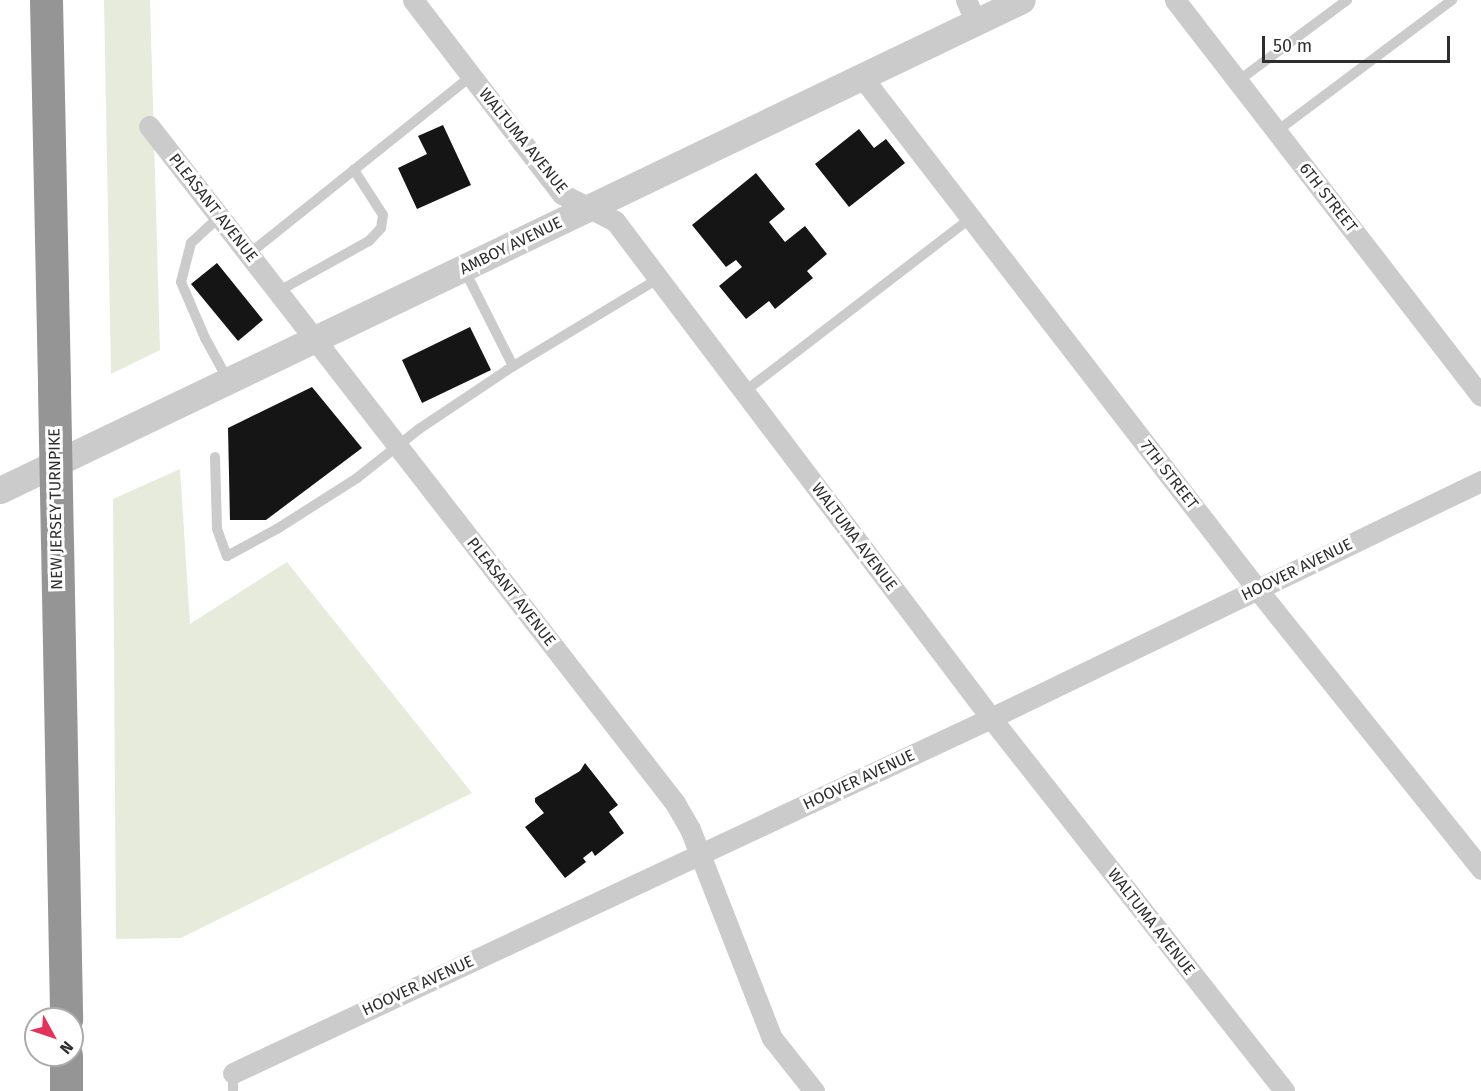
<!DOCTYPE html>
<style>
body{margin:0}
#map{position:relative;width:1481px;height:1091px;overflow:hidden;background:#fff;font-family:"Fira Sans",sans-serif}
div>[style]{position:absolute}
.green>*{inset:0;background:#e6ebdc}
.building>*{inset:0;background:#151515}
.service>*{height:10px;margin:-5px;padding:0 5px;transform-origin:5px;border-radius:5px;background:#cbcbcb}
.minor>*{height:21px;margin:-10.5px;padding:0 10.5px;transform-origin:10.5px;border-radius:10.5px;background:#cbcbcb}
.tertiary>*{height:27px;margin:-13.5px;padding:0 13.5px;transform-origin:13.5px;border-radius:13.5px;background:#cbcbcb}
.motorway>*{height:33px;margin:-16.5px;padding:0 16.5px;transform-origin:16.5px;border-radius:16.5px;background:#959595}
.motorway-bridge>*{height:33px;margin:-16.5px;padding:0 16.5px;transform-origin:16.5px;border-radius:16.5px;background:#959595}
span{translate:-50% -50%;white-space:nowrap;text-align:center;line-height:1.15;-webkit-text-stroke:6px #fff;paint-order:stroke}
.street-label{font-size:16px;color:#2e2e2e}
.north{position:absolute;left:24px;top:1007px;width:60px;height:60px;box-sizing:border-box;background:#fff;border:2px solid #ababab;border-radius:50%;rotate:130deg;font-size:16px;font-weight:700;line-height:24px;text-align:center;color:#2e2e2e}
.north::after{content:'';display:block;margin:auto;width:21px;height:27px;background:#e23358;clip-path:polygon(50% 0,100% 100%,50% 72%,0 100%)}
.scale{position:absolute;left:1262px;top:36px;width:188px;height:27px;box-sizing:border-box;border:3px solid #2e2e2e;border-top:0;padding-left:8px;font-size:18px;line-height:21px;white-space:nowrap;color:#2e2e2e;-webkit-text-stroke:4px #fff;paint-order:stroke}
</style>
<div id="map">
<div class="green">
<i style="clip-path:polygon(104px 0,150px 0,160px 350px,111px 374px)"></i>
<i style="clip-path:polygon(180px 469px,190px 624px,287px 562px,472px 793px,181px 938px,116px 939px,113px 499px)"></i>
</div>
<div class="building">
<i style="clip-path:polygon(443px 125px,471px 185px,417px 209px,398px 168px,427px 154px,418px 136px)"></i>
<i style="clip-path:polygon(859px 129px,874px 148px,886px 139px,905px 163px,849px 207px,815px 164px)"></i>
<i style="clip-path:polygon(756px 173px,785px 209px,769px 222px,785px 242px,805px 226px,827px 254px,807px 271px,813px 278px,775px 309px,769px 301px,746px 319px,719px 286px,742px 267px,736px 260px,726px 267px,692px 225px)"></i>
<i style="clip-path:polygon(217px 263px,263px 320px,238px 341px,191px 284px)"></i>
<i style="clip-path:polygon(470px 327px,491px 370px,422px 403px,402px 360px)"></i>
<i style="clip-path:polygon(312px 387px,362px 448px,266px 520px,230px 520px,228px 428px)"></i>
<i style="clip-path:polygon(585px 763px,618px 805px,609px 812px,624px 833px,595px 856px,592px 851px,583px 858px,586px 862px,565px 878px,525px 827px,544px 813px,535px 802px,535px 798px,580px 771px)"></i>
</div>
<div class="service">
<i style="left:1238px;top:81px;width:136px;rotate:-36.6deg"></i>
<i style="left:1277px;top:131px;width:219px;rotate:-36.8deg"></i>
<i style="left:220px;top:216px;width:40px;rotate:137deg"></i>
<i style="left:191px;top:243px;width:40px;rotate:104.4deg"></i>
<i style="left:181px;top:282px;width:61px;rotate:66.8deg"></i>
<i style="left:205px;top:338px;width:48px;rotate:61.3deg"></i>
<i style="left:249px;top:254px;width:285px;rotate:-38.7deg"></i>
<i style="left:464px;top:269px;width:109px;rotate:63.2deg"></i>
<i style="left:279px;top:291px;width:103px;rotate:-29.1deg"></i>
<i style="left:369px;top:241px;width:18px;rotate:-47deg"></i>
<i style="left:381px;top:228px;width:13px;rotate:-81deg"></i>
<i style="left:383px;top:215px;width:54px;rotate:-122.8deg"></i>
<i style="left:744px;top:392px;width:286px;rotate:-37.5deg"></i>
<i style="left:215px;top:457px;width:72px;rotate:88.4deg"></i>
<i style="left:217px;top:529px;width:29px;rotate:70deg"></i>
<i style="left:227px;top:556px;width:57px;rotate:-28.4deg"></i>
<i style="left:277px;top:529px;width:95px;rotate:-32.5deg"></i>
<i style="left:357px;top:478px;width:79px;rotate:-38.3deg"></i>
<i style="left:419px;top:429px;width:106px;rotate:-33.8deg"></i>
<i style="left:507px;top:370px;width:176px;rotate:-31.1deg"></i>
<i style="left:233px;top:1073px;width:18px;rotate:90deg"></i>
</div>
<div class="minor">
<i style="left:413px;top:0;width:245px;rotate:52.5deg"></i>
<i style="left:562px;top:194px;width:59px;rotate:27deg"></i>
<i style="left:615px;top:221px;width:623px;rotate:52.89deg"></i>
<i style="left:991px;top:718px;width:474px;rotate:51.8deg"></i>
<i style="left:966px;top:0;width:24px;rotate:66deg"></i>
<i style="left:1175px;top:0;width:500px;rotate:52.31deg"></i>
<i style="left:862px;top:77px;width:647px;rotate:52.35deg"></i>
<i style="left:1257px;top:589px;width:359px;rotate:51.3deg"></i>
<i style="left:149px;top:126px;width:857px;rotate:52.15deg"></i>
<i style="left:675px;top:803px;width:30px;rotate:60deg"></i>
<i style="left:690px;top:829px;width:225px;rotate:68.6deg"></i>
<i style="left:772px;top:1038px;width:68px;rotate:51.6deg"></i>
<i style="left:233px;top:1073px;width:837px;rotate:-25.1deg"></i>
<i style="left:991px;top:718px;width:544px;rotate:-25.81deg"></i>
</div>
<div class="tertiary">
<i style="left:0;top:490px;width:1133px;rotate:-25.62deg"></i>
</div>
<div class="motorway">
<i style="left:46px;top:0;width:388px;rotate:88.8deg"></i>
<i style="left:57px;top:541px;width:478px;rotate:88.9deg"></i>
<i style="left:66px;top:1055px;width:36px;rotate:90deg"></i>
</div>
<div class="motorway-bridge">
<i style="left:54px;top:388px;width:153px;rotate:88.9deg"></i>
</div>
<div class="street-label">
<span style="left:523px;top:141px;rotate:51deg">WALTUMA AVENUE</span>
<span style="left:1328px;top:198px;rotate:52deg">6TH STREET</span>
<span style="left:213px;top:208px;rotate:52deg">PLEASANT AVENUE</span>
<span style="left:511px;top:246px;rotate:-26deg">AMBOY AVENUE</span>
<span style="left:1169px;top:475px;rotate:52deg">7TH STREET</span>
<span style="left:56px;top:509px;rotate:-91deg">NEW JERSEY TURNPIKE</span>
<span style="left:854px;top:537px;rotate:53deg">WALTUMA AVENUE</span>
<span style="left:1297px;top:570px;rotate:-26deg">HOOVER AVENUE</span>
<span style="left:511px;top:592px;rotate:52deg">PLEASANT AVENUE</span>
<span style="left:859px;top:780px;rotate:-25deg">HOOVER AVENUE</span>
<span style="left:1151px;top:922px;rotate:52deg">WALTUMA AVENUE</span>
<span style="left:418px;top:986px;rotate:-25deg">HOOVER AVENUE</span>
</div>
<div class="north">N</div>
<div class="scale">50 m</div>
</div>
